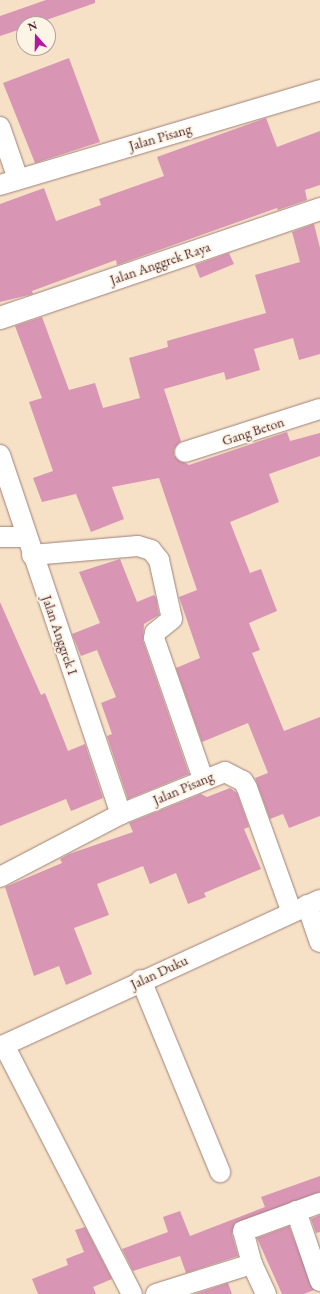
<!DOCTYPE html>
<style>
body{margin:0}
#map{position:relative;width:320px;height:1294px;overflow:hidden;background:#f6e1c7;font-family:"EB Garamond",serif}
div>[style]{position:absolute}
.building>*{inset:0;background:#d995b4}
.roads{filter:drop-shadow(0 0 1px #a08079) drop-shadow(0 0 1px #a08079)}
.street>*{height:20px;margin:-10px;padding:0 10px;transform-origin:10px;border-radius:10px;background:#fff}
.secondary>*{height:22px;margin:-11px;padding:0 11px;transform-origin:11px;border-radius:11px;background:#fff}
span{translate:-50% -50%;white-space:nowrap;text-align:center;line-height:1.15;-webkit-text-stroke:4px #fcf5e5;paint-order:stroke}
.street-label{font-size:14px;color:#4a1f2b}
.north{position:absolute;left:16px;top:16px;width:40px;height:40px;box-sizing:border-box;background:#fcf5e5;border:1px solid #b59f9b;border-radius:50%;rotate:340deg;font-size:11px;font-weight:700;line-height:16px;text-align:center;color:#4a1f2b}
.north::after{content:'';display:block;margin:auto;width:14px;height:18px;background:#b5179e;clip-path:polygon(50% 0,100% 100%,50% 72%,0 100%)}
</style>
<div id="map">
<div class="building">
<i style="clip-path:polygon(46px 0,95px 0,95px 3px,35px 24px,24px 24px,24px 28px,0 36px,0 16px)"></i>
<i style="clip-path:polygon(69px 58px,100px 142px,35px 163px,3px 83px)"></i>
<i style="clip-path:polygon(266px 118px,277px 147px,320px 131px,320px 185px,305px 190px,307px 200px,278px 210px,277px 208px,117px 265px,116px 260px,32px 291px,33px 294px,0 302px,0 204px,44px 188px,56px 221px,101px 205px,99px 199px,164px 176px,157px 157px)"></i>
<i style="clip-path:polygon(314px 224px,320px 248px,320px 354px,299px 360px,293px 338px,254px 349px,260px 370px,226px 380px,224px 372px,164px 389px,181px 441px,174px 449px,174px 456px,189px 465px,287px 432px,290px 441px,320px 433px,320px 456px,269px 474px,279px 502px,230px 522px,250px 573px,261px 569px,277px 611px,249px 623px,260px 650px,252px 653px,284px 731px,320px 717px,320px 816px,289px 828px,283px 814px,270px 819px,255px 778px,268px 773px,248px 723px,202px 742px,176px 668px,200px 658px,179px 597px,197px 590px,159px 478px,112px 487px,124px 519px,91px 532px,76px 494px,42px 502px,33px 478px,53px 471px,29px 402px,42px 398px,15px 326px,42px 317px,69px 390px,95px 383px,103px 408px,140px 398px,129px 358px,168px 347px,167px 341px,266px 313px,255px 275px,300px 262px,292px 232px)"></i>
<i style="clip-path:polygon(229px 253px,234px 264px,200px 278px,195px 265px)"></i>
<i style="clip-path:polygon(120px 559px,137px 602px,154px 595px,156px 598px,159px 615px,144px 624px,143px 641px,189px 774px,128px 799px,107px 736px,112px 734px,101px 703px,116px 697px,97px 650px,81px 656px,72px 634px,100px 623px,79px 572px)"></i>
<i style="clip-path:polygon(0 602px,41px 695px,45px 693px,68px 751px,85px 744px,103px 798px,71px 811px,66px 799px,0 826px)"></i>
<i style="clip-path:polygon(230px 788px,237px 793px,249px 827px,244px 829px,261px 869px,204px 893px,206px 897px,188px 904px,176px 873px,150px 884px,143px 866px,97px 884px,109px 915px,74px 928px,92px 974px,66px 985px,59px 966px,34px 976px,5px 887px,62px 863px,60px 859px,69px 854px,133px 832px,129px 823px,201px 794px,207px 797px)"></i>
<i style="clip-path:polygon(320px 1176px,320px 1192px,235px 1223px,232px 1234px,238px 1256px,186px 1273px,180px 1256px,133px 1271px,122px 1249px,168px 1232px,163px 1217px,180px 1211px,190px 1236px,265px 1207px,261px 1197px)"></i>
<i style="clip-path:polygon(320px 1215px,320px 1232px,316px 1233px,311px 1219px)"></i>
<i style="clip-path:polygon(289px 1226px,314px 1290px,304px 1294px,282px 1294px,257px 1238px)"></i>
<i style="clip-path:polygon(85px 1227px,112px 1279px,93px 1287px,96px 1294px,38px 1294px,32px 1279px,68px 1265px,66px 1259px,84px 1252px,75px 1230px)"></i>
<i style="clip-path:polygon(228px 1283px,232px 1294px,195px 1294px)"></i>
</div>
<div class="roads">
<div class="street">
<i style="left:0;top:127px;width:55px;rotate:70.9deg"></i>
<i style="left:0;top:185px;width:334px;rotate:-16.5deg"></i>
<i style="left:185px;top:452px;width:142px;rotate:-17.7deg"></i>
<i style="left:0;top:455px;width:379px;rotate:71.4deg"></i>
<i style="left:0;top:537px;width:27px"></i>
<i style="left:32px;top:555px;width:106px;rotate:-4.9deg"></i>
<i style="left:138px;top:546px;width:14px;rotate:17deg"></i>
<i style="left:151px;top:550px;width:13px;rotate:51deg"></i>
<i style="left:159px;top:560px;width:60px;rotate:77.6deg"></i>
<i style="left:172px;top:619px;width:22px;rotate:141deg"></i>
<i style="left:155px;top:633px;width:5px;rotate:101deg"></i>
<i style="left:154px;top:638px;width:149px;rotate:70.8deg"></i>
<i style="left:0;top:877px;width:136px;rotate:-27.5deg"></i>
<i style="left:121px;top:814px;width:112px;rotate:-22deg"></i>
<i style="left:225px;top:772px;width:20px;rotate:27deg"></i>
<i style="left:243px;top:781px;width:8px;rotate:60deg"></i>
<i style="left:247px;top:788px;width:130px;rotate:70.2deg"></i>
<i style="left:307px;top:905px;width:39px;rotate:71deg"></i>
<i style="left:141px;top:980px;width:208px;rotate:67.6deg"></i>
<i style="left:4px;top:1045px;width:280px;rotate:62.8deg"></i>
<i style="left:0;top:1047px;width:352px;rotate:-24.7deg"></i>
<i style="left:296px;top:1211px;width:74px;rotate:71.1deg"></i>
<i style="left:156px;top:1294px;width:101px;rotate:-17.4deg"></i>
<i style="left:266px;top:1294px;width:33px;rotate:-115deg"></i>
<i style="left:252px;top:1264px;width:34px;rotate:-105deg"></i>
<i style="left:243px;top:1231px;width:82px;rotate:-20deg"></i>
</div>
<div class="secondary">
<i style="left:0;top:318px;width:338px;rotate:-18.8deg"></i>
</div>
</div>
<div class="street-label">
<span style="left:160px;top:137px;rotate:-16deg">Jalan Pisang</span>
<span style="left:160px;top:263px;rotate:-19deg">Jalan Anggrek Raya</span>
<span style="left:253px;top:431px;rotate:-18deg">Gang Beton</span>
<span style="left:60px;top:635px;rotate:71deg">Jalan Anggrek I</span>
<span style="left:183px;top:788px;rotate:-23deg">Jalan Pisang</span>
<span style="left:159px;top:972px;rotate:-25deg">Jalan Duku</span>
</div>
<div class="north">N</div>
</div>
